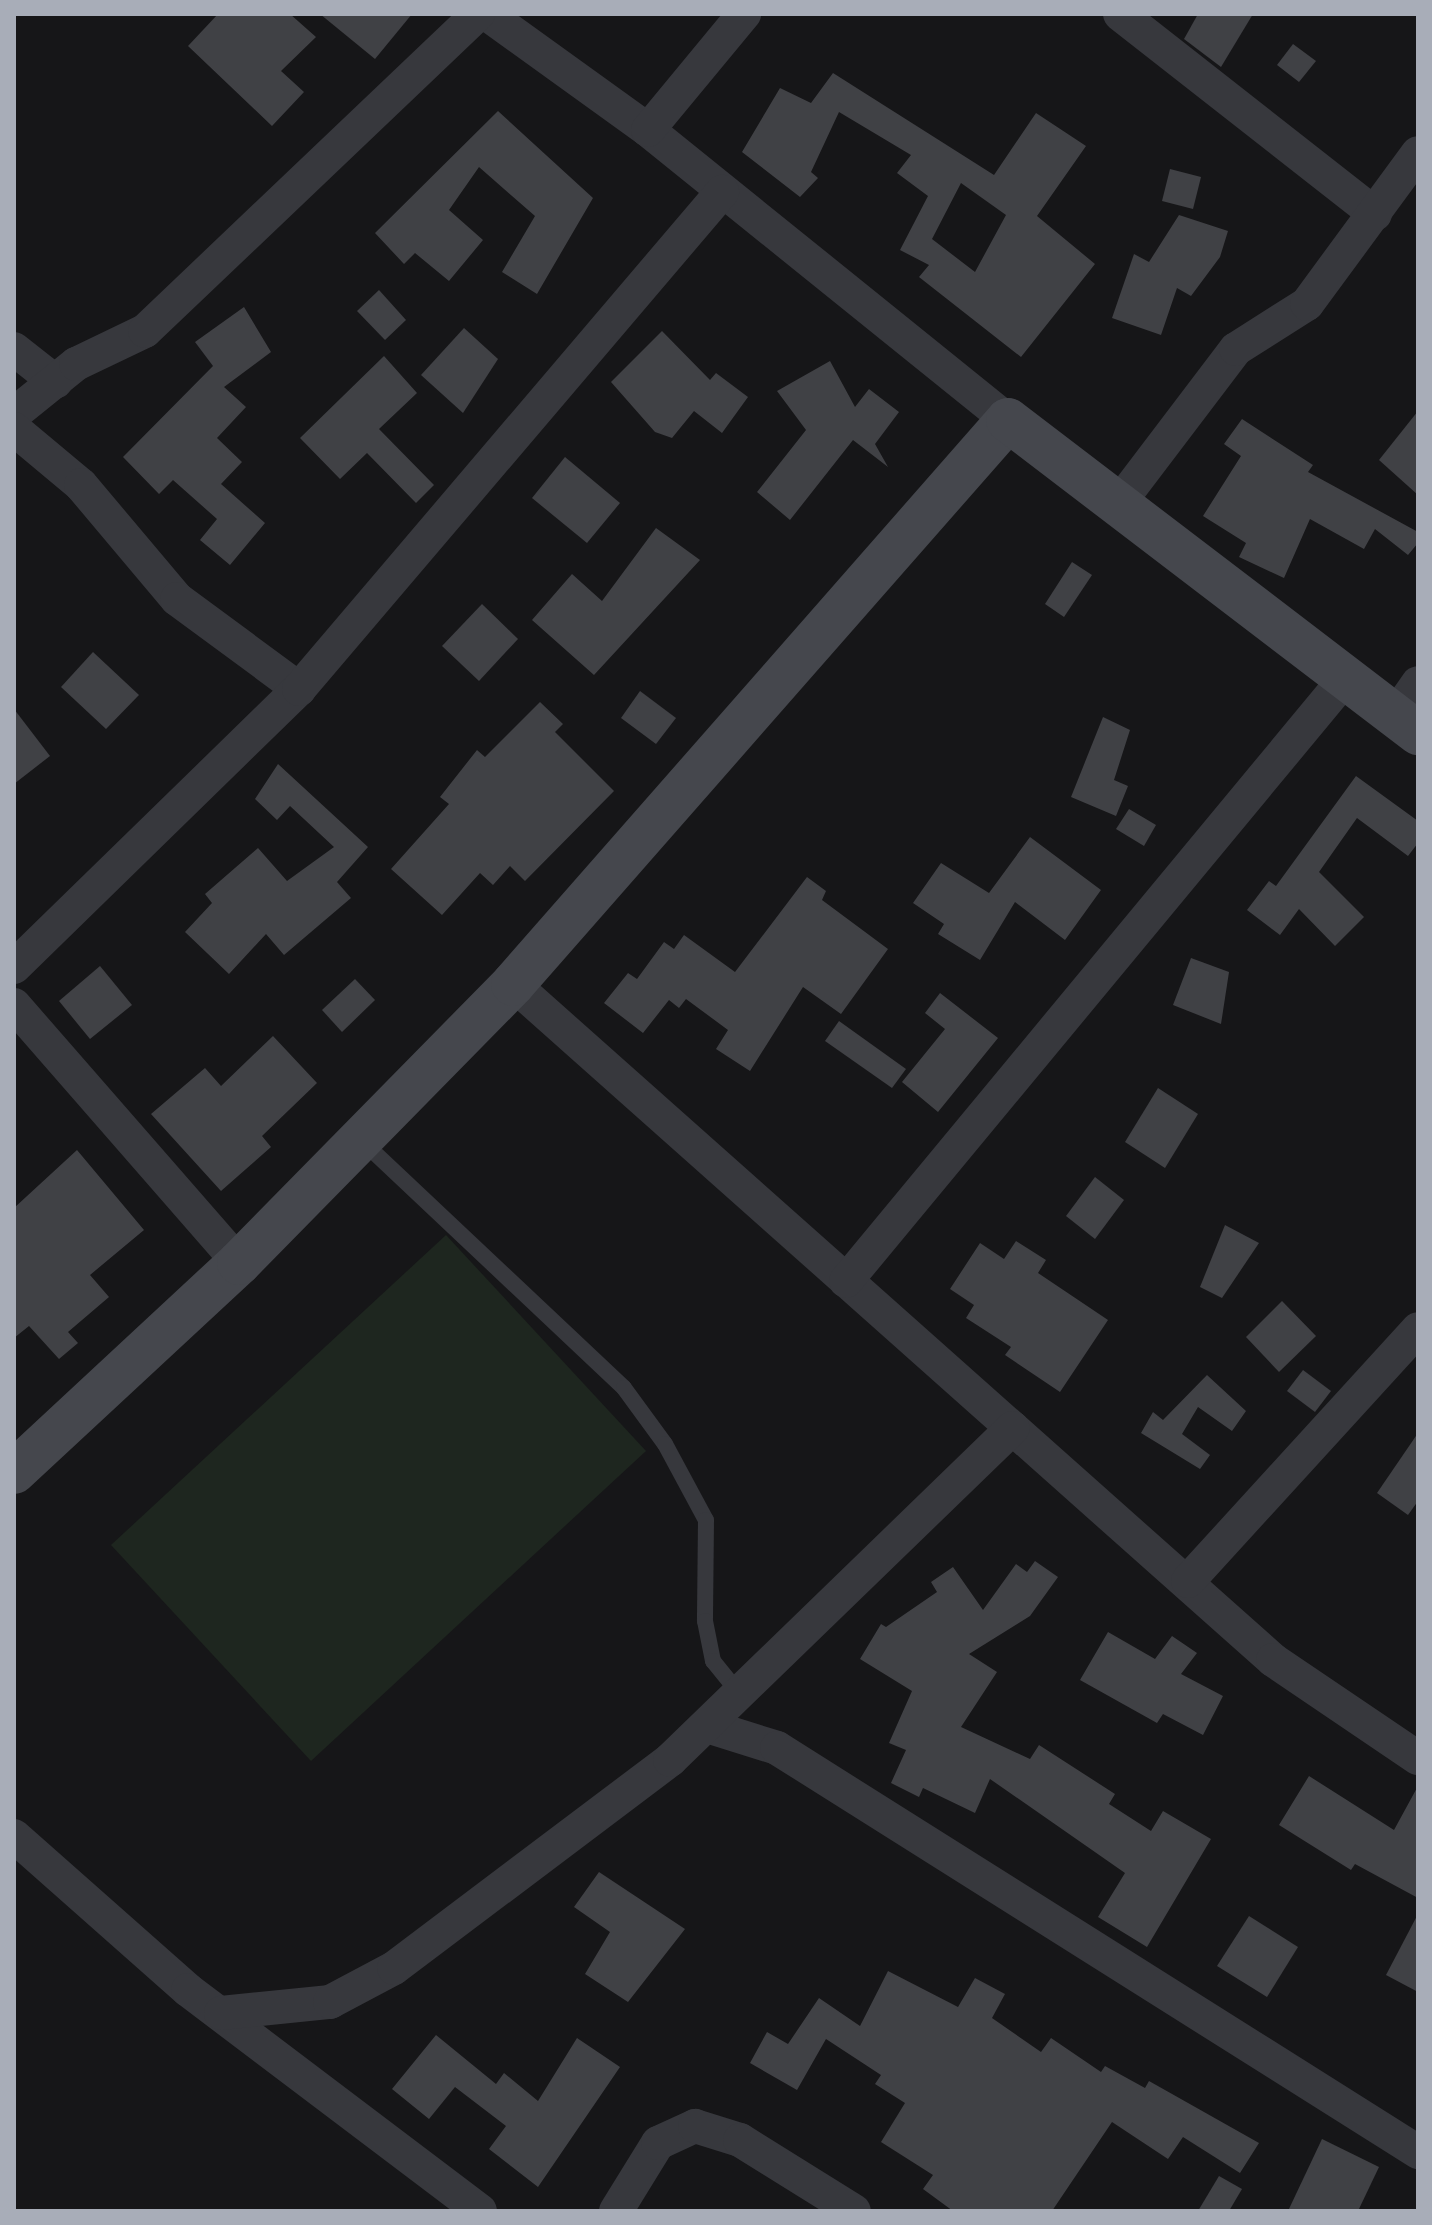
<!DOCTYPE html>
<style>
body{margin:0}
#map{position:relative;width:1432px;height:2225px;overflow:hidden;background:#161618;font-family:"Fira Sans Condensed",sans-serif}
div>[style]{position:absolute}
.green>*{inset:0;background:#1e261f}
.building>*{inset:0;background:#404145}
.lane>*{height:16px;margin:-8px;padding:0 8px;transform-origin:8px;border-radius:8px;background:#37383d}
.street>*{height:34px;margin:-17px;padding:0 17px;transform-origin:17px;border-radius:17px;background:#37383d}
.secondary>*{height:44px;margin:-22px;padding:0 22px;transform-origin:22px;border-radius:22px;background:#45474d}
span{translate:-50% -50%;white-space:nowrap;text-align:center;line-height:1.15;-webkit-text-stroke:8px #111113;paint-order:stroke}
.frame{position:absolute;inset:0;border:16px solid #a8adb8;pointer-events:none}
</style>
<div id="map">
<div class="green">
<i style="clip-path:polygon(446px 1235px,646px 1451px,311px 1761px,111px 1545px)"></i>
</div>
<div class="building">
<i style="clip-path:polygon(218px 14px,290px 14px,316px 37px,281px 71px,304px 92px,272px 126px,188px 46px)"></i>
<i style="clip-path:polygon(320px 14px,412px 14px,375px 59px)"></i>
<i style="clip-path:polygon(1198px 14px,1253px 14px,1221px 67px,1184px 39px)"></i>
<i style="clip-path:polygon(1293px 44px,1316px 61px,1299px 82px,1277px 65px)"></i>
<i style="clip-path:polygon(evenodd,833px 73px,994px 175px,1036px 113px,1086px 146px,1037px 216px,1095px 264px,1021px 357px,919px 277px,929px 265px,900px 250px,928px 196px,897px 173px,911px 155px,839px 112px,811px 172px,818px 178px,800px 197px,742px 152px,780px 88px,811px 103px,833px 73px,961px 183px,1006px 215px,975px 272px,932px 239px,961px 183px)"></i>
<i style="clip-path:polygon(498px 111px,593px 198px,537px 294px,502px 272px,535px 216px,479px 167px,449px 210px,483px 240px,449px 281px,415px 253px,404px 264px,375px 233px)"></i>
<i style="clip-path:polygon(1170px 169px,1201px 177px,1193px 209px,1162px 201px)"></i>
<i style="clip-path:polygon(1179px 215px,1228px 231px,1220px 257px,1191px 296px,1177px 288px,1161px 335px,1112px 318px,1134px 254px,1149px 262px)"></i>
<i style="clip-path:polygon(379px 290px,406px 320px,385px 340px,357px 311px)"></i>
<i style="clip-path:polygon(244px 307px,271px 352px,224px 387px,246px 407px,217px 438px,242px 462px,221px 484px,265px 523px,230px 565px,200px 540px,217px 519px,173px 480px,159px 494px,123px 457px,213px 366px,195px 342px)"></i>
<i style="clip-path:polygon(464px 328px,498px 359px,463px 413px,421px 375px)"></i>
<i style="clip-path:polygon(662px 331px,710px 380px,716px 373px,748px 397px,722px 433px,694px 411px,672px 438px,655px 432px,611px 382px)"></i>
<i style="clip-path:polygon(384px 356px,417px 393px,379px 429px,434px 485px,416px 503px,367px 453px,340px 479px,300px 438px)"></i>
<i style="clip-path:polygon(830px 361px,855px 407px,869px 389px,899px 412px,875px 444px,888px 467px,853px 440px,790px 520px,757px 492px,806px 430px,777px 391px)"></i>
<i style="clip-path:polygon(1418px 411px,1418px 495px,1379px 460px)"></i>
<i style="clip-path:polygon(1242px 419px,1313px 465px,1308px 472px,1418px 532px,1418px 543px,1408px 555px,1375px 529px,1364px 549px,1310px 519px,1284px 578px,1239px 557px,1246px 543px,1203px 516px,1241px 456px,1224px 444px)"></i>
<i style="clip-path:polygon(565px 457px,620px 503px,587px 543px,532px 498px)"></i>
<i style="clip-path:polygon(656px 528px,700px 560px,594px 675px,532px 620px,572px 574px,602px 601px)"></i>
<i style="clip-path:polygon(1072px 562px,1092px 575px,1064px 617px,1045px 604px)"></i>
<i style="clip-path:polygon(482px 604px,518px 639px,479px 681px,442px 646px)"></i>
<i style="clip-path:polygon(93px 652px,139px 695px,106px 729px,61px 687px)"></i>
<i style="clip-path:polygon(640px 691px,676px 718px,656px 744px,621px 718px)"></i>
<i style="clip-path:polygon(540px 702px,563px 724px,555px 732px,614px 791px,525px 881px,510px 866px,493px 885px,480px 873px,442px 915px,391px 869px,449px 804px,440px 797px,477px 750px,485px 757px)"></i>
<i style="clip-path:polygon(14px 709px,50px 756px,14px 784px)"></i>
<i style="clip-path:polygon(1103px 717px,1130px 730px,1114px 780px,1128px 786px,1116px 816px,1071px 797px)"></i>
<i style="clip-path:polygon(278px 764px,368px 847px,337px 882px,351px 898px,284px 955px,266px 934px,229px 974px,185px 932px,212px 903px,205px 894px,258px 848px,287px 881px,334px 847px,290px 806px,277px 820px,255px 799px)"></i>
<i style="clip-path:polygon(1356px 776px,1418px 821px,1418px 843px,1408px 856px,1357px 818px,1319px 872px,1364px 917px,1335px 946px,1299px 909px,1280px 935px,1247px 910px,1269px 881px,1276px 886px)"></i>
<i style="clip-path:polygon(1129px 809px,1156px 825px,1144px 846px,1116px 829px)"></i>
<i style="clip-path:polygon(1030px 837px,1101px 890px,1065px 940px,1015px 902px,980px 960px,938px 934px,944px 924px,913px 903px,941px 863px,989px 893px)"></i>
<i style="clip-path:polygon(807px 877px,826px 891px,822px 900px,888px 949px,841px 1014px,803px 987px,750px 1071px,716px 1049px,728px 1030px,686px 999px,679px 1008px,669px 1000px,643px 1033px,604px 1003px,628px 973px,637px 979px,664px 942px,674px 949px,684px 935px,735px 972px)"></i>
<i style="clip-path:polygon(1191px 958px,1229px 972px,1221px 1024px,1173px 1005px)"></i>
<i style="clip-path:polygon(100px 966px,132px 1005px,90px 1039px,59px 1001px)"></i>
<i style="clip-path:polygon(355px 979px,375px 1000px,342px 1032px,322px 1010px)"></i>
<i style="clip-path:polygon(940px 993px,998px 1038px,938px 1112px,902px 1082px,945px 1029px,925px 1013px)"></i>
<i style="clip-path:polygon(839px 1021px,906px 1069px,892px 1088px,825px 1041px)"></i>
<i style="clip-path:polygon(273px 1036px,317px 1083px,262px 1136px,271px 1147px,221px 1191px,151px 1114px,205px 1068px,221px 1086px)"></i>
<i style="clip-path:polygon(1158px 1088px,1198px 1114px,1165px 1168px,1125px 1142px)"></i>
<i style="clip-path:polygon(77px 1150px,144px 1230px,90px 1275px,109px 1297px,68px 1332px,78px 1343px,59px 1359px,29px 1326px,14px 1338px,14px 1208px)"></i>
<i style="clip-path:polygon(1095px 1177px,1124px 1200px,1095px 1239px,1066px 1216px)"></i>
<i style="clip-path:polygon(1225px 1225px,1259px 1243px,1222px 1298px,1200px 1287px)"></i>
<i style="clip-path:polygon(1016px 1241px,1046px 1260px,1038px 1273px,1108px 1320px,1060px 1392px,1005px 1355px,1011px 1347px,966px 1318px,974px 1305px,950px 1289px,980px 1243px,1004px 1259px)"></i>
<i style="clip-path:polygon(1282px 1301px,1316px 1336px,1279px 1372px,1246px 1337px)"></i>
<i style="clip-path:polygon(1303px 1370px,1331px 1391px,1315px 1412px,1287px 1391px)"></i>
<i style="clip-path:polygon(1207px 1375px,1246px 1411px,1232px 1431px,1198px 1407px,1182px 1434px,1210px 1455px,1200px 1469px,1141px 1433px,1153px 1412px,1163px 1420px)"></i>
<i style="clip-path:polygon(1418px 1433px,1418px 1501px,1408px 1515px,1377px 1493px)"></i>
<i style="clip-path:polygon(1035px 1561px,1058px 1577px,1030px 1616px,969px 1654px,997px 1672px,961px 1727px,1030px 1759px,1039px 1745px,1115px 1794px,1109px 1804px,1151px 1831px,1163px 1811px,1211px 1839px,1147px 1947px,1098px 1917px,1125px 1873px,990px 1779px,975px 1813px,923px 1788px,919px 1797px,891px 1783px,906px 1750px,889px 1743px,912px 1691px,860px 1659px,881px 1624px,886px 1627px,937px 1592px,931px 1582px,953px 1567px,983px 1610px,1016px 1564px,1027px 1572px)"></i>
<i style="clip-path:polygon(1108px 1632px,1155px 1659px,1172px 1636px,1197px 1653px,1181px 1674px,1223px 1696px,1203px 1735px,1163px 1714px,1157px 1723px,1080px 1680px)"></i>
<i style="clip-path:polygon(1309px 1776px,1394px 1830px,1418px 1786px,1418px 1898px,1355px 1864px,1351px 1870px,1279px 1825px)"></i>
<i style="clip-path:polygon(599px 1872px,685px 1929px,628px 2002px,585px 1974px,610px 1932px,574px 1907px)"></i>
<i style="clip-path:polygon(1418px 1914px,1418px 1992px,1386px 1975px)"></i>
<i style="clip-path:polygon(1249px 1916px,1298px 1947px,1267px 1997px,1217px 1966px)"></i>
<i style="clip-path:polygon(888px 1971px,958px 2007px,975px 1978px,1005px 1994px,992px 2018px,1041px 2052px,1051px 2038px,1101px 2072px,1105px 2066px,1145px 2088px,1149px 2081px,1259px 2143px,1240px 2173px,1183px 2137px,1168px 2159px,1112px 2122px,1052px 2211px,953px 2211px,923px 2189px,933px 2175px,881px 2142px,905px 2103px,875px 2084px,881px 2075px,826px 2039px,797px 2090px,750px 2063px,767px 2032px,788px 2044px,819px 1998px,860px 2026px)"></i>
<i style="clip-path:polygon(436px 2035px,496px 2084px,504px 2073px,538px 2101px,577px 2038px,620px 2067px,538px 2187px,489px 2149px,506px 2126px,455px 2087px,429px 2119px,392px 2089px)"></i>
<i style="clip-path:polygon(1322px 2139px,1379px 2167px,1358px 2211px,1288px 2211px)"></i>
<i style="clip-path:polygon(1219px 2176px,1242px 2189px,1229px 2211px,1198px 2211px)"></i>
</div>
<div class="lane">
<i style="left:361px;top:1140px;width:361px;rotate:43.3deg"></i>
<i style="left:624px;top:1388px;width:69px;rotate:53.8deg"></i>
<i style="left:665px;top:1444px;width:86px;rotate:61.7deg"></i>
<i style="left:706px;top:1520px;width:101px;rotate:90.6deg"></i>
<i style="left:705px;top:1621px;width:41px;rotate:78.7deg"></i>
<i style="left:713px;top:1661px;width:36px;rotate:51deg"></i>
</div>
<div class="street">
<i style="left:487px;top:14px;width:198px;rotate:35.8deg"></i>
<i style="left:648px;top:130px;width:462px;rotate:38.9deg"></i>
<i style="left:1120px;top:14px;width:324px;rotate:38.1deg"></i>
<i style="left:648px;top:130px;width:151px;rotate:-50.4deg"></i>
<i style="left:14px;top:349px;width:53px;rotate:38.2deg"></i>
<i style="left:14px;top:414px;width:80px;rotate:-38.9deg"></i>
<i style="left:76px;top:364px;width:76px;rotate:-25.6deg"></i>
<i style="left:145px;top:331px;width:460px;rotate:-43.6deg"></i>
<i style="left:14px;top:429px;width:87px;rotate:39.9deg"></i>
<i style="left:81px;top:485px;width:149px;rotate:49.9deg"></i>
<i style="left:177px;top:599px;width:152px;rotate:36.4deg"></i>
<i style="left:1119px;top:503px;width:193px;rotate:-52.8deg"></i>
<i style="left:1236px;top:349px;width:84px;rotate:-32.4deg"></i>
<i style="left:1307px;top:304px;width:187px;rotate:-53.7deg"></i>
<i style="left:1395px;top:716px;width:40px;rotate:-55.1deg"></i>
<i style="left:14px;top:967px;width:398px;rotate:-44.3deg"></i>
<i style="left:299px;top:689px;width:653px;rotate:-49.6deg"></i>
<i style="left:513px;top:984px;width:1017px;rotate:41.65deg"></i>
<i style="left:1273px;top:1660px;width:175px;rotate:34.1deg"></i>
<i style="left:14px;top:1005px;width:342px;rotate:48.9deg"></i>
<i style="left:846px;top:1281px;width:779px;rotate:-50.36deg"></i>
<i style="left:1188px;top:1581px;width:341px;rotate:-47.6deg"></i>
<i style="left:707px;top:1726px;width:73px;rotate:17.4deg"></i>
<i style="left:777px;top:1748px;width:758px;rotate:32.22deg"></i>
<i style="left:14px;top:1836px;width:232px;rotate:41.5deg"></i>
<i style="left:188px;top:1990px;width:366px;rotate:37.1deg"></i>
<i style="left:221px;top:2013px;width:110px;rotate:-5.8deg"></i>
<i style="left:330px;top:2002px;width:72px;rotate:-28deg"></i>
<i style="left:394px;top:1968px;width:346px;rotate:-37deg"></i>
<i style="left:670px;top:1760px;width:477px;rotate:-44.1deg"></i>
<i style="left:616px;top:2211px;width:80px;rotate:-58.3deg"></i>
<i style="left:658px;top:2143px;width:41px;rotate:-24.7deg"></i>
<i style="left:695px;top:2126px;width:47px;rotate:17.3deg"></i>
<i style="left:740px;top:2140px;width:134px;rotate:31.9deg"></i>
</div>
<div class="secondary">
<i style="left:14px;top:1472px;width:307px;rotate:-42.9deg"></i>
<i style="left:239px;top:1263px;width:391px;rotate:-45.5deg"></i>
<i style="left:513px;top:984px;width:750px;rotate:-48.73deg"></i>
<i style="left:1008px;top:420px;width:516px;rotate:37.36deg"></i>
</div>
<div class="frame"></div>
</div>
